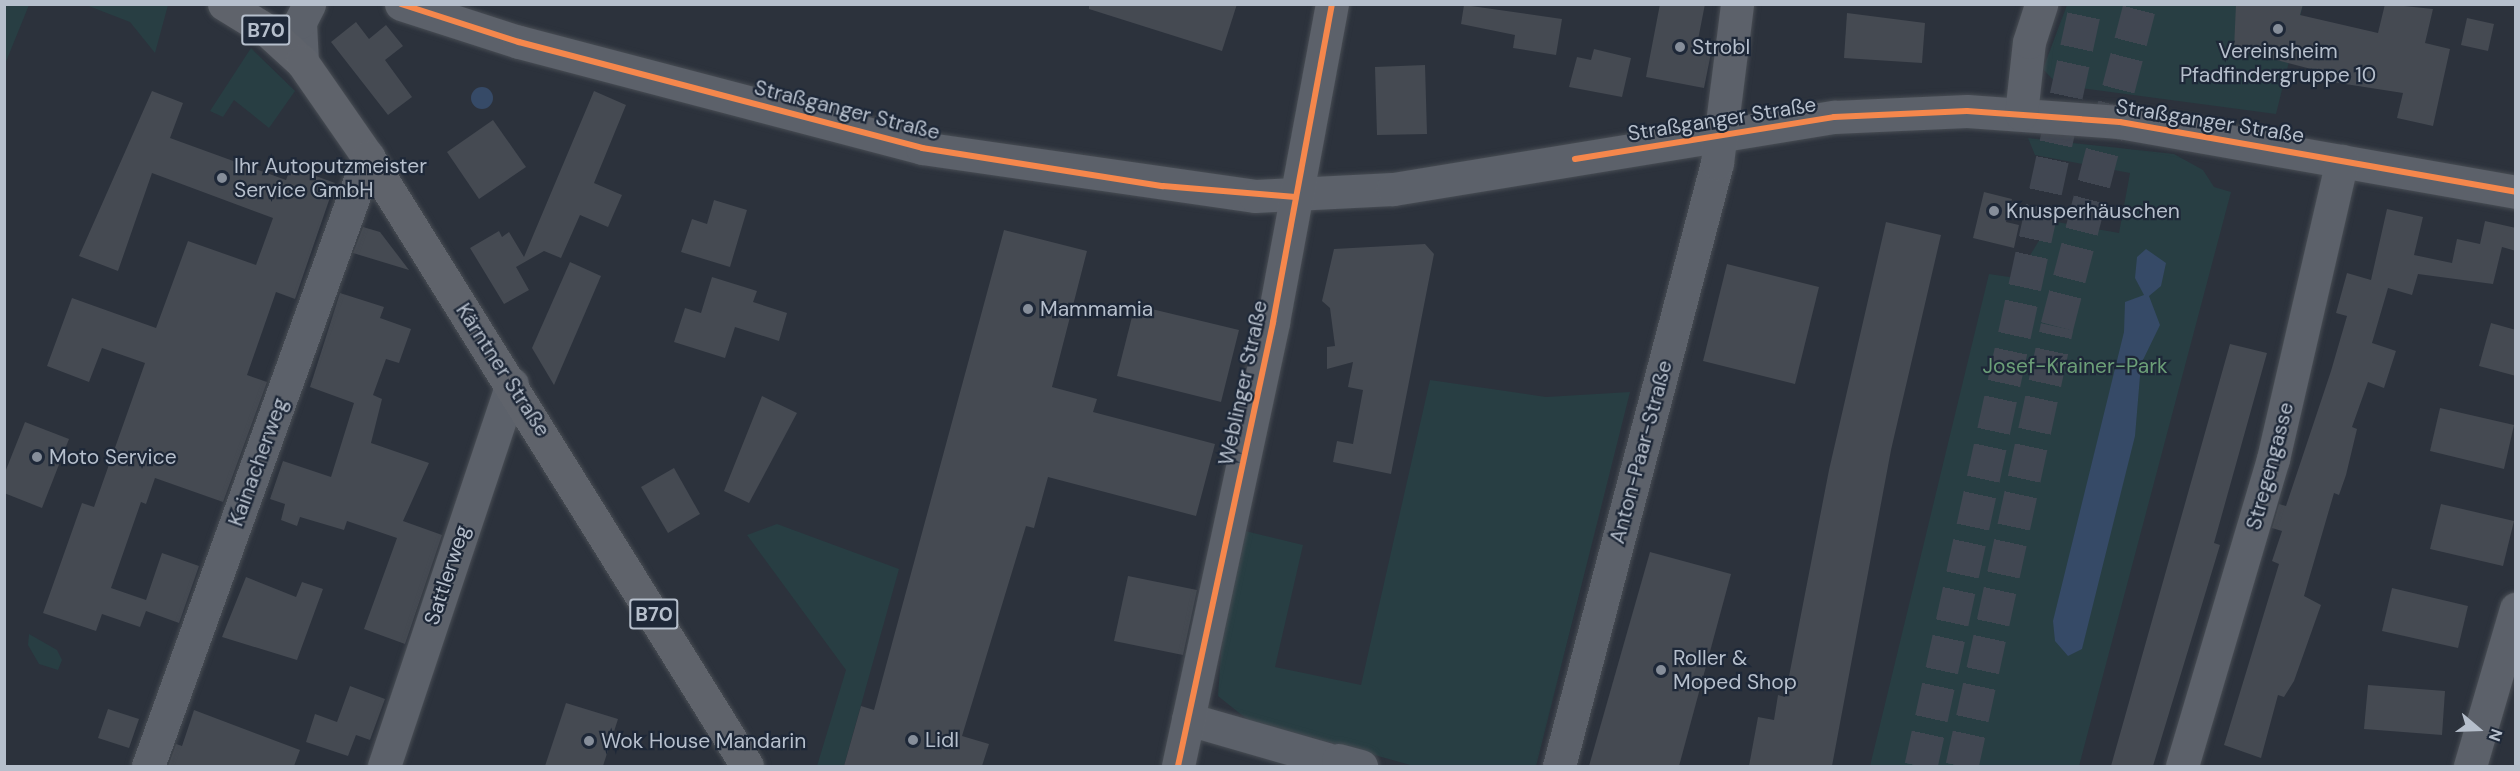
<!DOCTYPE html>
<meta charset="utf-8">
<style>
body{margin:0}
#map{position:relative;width:2520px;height:771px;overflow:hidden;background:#2c323c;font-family:"DM Sans",sans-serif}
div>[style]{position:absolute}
.green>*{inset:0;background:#283e43}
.water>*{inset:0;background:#364a67}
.round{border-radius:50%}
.building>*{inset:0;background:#454a52}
.highway-tunnel>*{height:33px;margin-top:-16.5px;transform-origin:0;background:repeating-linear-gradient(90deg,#414752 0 33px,transparent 0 49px)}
.roads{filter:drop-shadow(0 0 2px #484d54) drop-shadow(0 0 2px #484d54)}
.minor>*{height:33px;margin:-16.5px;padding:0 16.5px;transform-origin:16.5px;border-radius:16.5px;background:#5c616a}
.major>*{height:33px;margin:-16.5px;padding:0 16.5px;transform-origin:16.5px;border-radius:16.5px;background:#5f636b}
.cycleway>*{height:6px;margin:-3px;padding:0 3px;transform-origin:3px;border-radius:3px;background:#f5874c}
.dots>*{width:16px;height:16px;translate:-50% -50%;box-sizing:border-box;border:3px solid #1e2838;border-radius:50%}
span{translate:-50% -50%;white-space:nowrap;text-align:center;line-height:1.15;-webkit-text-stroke:4.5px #1e2838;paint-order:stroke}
.shield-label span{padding:2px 4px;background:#1e2838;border:2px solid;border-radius:4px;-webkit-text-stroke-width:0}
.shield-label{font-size:20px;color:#b6bfcc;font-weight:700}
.poi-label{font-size:21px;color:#b6bfcc}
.left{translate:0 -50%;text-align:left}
.street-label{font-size:21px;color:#b6bfcc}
.park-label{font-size:21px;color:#6c9f78}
.frame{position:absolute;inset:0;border:6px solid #b6bfcc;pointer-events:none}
.north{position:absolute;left:2448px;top:699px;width:60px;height:60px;-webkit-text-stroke:4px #1e2838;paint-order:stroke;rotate:109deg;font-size:16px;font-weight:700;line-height:24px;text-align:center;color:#b6bfcc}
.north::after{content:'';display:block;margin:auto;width:21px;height:27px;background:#b6bfcc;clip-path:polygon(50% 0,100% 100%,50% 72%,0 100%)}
</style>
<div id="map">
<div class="green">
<i style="clip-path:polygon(5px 4px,29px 5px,5px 64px,4px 5px)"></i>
<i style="clip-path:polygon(86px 5px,168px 5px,155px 53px,130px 22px)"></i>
<i style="clip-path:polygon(2067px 5px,2303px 5px,2276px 114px,2058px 85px,2043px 69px)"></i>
<i style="clip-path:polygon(251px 48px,295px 91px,269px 128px,234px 100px,223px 117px,210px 111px)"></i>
<i style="clip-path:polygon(2028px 138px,2174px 154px,2203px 170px,2214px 187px,2231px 192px,2079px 766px,1870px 766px,1989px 274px,2016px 278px,2051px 221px,2119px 233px,2130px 173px,2035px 155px)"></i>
<i style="clip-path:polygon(1430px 380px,1546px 397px,1630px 392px,1536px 766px,1414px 766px,1248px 720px,1218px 696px,1223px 626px,1245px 531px,1303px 545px,1275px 667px,1361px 685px)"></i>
<i style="clip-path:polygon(777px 524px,899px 569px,844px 766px,817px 766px,846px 670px,747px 535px)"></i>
<i style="clip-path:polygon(29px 634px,57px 650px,62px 660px,58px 670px,39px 664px,28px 645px)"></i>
</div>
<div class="water">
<i class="round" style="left:471px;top:87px;width:22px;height:22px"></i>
<i style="clip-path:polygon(2146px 249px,2166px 263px,2161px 286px,2149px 296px,2160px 325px,2141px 364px,2135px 436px,2082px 649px,2068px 656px,2055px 641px,2053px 621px,2124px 332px,2125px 302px,2144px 295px,2135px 278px,2137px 257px)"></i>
</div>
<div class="building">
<i style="clip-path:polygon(1089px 4px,1237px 4px,1222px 51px,1089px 9px)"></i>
<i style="clip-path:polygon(1660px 4px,1705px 4px,1696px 50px,1711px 53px,1704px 88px,1646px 77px)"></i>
<i style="clip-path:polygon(2236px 4px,2303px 4px,2300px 15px,2378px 33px,2385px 4px,2433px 9px,2425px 43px,2450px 49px,2433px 126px,2397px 118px,2403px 93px,2313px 79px,2315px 70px,2234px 49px)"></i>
<i style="clip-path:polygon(1464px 5px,1562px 19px,1556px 55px,1513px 48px,1515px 35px,1461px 24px)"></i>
<i style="clip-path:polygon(1847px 13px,1925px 23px,1922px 63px,1844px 58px)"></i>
<i style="clip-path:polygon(2467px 18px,2494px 24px,2488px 51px,2461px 45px)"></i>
<i style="clip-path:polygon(356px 22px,369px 39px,386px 25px,403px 46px,385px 60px,412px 97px,388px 115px,331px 42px)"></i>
<i style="clip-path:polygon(1594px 49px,1631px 58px,1622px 97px,1569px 87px,1577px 57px,1591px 60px)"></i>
<i style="clip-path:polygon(1425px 65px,1427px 134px,1377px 135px,1375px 67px)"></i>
<i style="clip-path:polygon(152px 91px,183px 103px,170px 138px,286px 180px,291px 167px,335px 183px,295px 299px,276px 292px,247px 375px,267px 382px,223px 502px,155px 478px,146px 504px,141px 502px,111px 588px,146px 600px,162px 553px,199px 566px,179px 623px,146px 611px,140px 627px,102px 614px,96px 631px,43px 613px,82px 503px,94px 507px,145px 363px,102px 348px,89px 382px,47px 366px,72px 298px,156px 328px,188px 241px,256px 265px,273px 218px,152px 173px,118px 271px,79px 256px)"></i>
<i style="clip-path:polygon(594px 91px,626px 105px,594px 183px,622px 195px,608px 227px,580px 215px,561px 258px,544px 251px,516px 267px,529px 290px,504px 304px,470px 248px,499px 231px,502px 237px,509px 232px,524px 257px)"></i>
<i style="clip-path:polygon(493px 120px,526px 167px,479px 199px,447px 152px)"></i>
<i style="clip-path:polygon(1984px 192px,2012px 199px,2006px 222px,2019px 225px,2014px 248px,1973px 238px)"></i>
<i style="clip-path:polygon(714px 200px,747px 210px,730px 267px,681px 252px,692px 219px,707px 224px)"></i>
<i style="clip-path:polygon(2387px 209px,2423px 217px,2414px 255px,2452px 263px,2457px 239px,2480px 244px,2485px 221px,2516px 228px,2516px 251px,2502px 247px,2493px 284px,2418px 274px,2412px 295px,2388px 288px,2372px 343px,2396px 351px,2384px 388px,2368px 382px,2352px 427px,2357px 429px,2346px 475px,2339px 495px,2334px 493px,2304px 596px,2321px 605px,2294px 681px,2284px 697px,2278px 695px,2261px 758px,2224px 745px,2279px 564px,2272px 561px,2282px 531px,2272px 528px,2279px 504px,2286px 506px,2331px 371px,2347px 316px,2336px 313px,2347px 273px,2371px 280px)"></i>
<i style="clip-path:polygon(1886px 222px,1941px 235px,1891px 450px,1832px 766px,1749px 766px,1758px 717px,1774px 720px,1778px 695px,1785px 697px,1829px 470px)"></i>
<i style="clip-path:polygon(363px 227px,380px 232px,409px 270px,353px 253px)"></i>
<i style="clip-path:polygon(1004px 230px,1087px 251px,1052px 387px,1097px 399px,1093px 412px,1215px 444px,1196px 516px,1048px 477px,1034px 528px,1026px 526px,962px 736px,989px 744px,982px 766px,844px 766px,861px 706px,874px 710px)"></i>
<i style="clip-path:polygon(1425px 244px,1434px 254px,1391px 474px,1333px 462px,1337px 441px,1353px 444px,1363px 390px,1348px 387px,1353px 362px,1327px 369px,1327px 347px,1335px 346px,1330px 308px,1322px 301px,1334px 249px)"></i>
<i style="clip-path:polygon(570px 262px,601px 276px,554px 385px,532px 348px)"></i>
<i style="clip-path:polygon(1727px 264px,1819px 287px,1795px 384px,1703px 361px)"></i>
<i style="clip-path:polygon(712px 277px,757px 291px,753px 302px,787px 313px,779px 341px,735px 327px,725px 358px,674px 342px,685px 308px,701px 313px)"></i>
<i style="clip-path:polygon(340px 293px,384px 307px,380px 318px,411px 329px,399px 363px,386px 359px,373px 395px,382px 399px,371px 443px,429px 463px,403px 521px,442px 535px,405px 644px,364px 629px,397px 538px,347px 521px,344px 530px,300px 517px,297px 526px,281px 520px,285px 504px,270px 499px,283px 461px,331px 477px,354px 403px,310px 387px)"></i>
<i style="clip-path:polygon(1135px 305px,1239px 330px,1221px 402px,1117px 376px)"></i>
<i style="clip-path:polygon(2491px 323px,2516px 330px,2516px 376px,2479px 366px)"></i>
<i style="clip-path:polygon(2230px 344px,2267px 353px,2214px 543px,2220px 545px,2153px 766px,2111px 766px)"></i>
<i style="clip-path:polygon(762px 396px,797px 413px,749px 503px,724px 491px)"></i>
<i style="clip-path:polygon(2440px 408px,2514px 425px,2504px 469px,2430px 451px)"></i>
<i style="clip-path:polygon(25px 422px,69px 439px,42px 508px,4px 493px,4px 475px)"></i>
<i style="clip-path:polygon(674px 468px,700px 514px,668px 533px,641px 487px)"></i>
<i style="clip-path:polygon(2441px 504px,2514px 521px,2503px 566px,2430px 549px)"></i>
<i style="clip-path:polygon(1650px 552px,1731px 574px,1679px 766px,1589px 766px)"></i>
<i style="clip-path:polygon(1128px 576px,1197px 590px,1183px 655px,1114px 641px)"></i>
<i style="clip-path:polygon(246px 577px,296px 597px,302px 582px,323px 589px,297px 660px,222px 637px)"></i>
<i style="clip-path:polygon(2392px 588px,2468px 606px,2458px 648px,2382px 631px)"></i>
<i style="clip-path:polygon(2368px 685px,2445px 691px,2442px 735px,2364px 729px)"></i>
<i style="clip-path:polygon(350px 686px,385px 699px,370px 740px,356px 735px,348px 756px,306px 742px,315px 714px,337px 722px)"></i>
<i style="clip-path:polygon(566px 703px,618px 719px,603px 766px,545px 766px)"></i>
<i style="clip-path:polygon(108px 709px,139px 719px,129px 748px,98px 738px)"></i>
<i style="clip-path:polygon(194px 710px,300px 750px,294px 766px,168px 766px,176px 744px,182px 746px)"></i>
</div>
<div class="highway-tunnel">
<i style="left:1921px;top:766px;width:780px;rotate:-77.78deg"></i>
<i style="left:1962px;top:766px;width:450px;rotate:-77.8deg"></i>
<i style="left:2057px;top:326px;width:333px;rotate:-75.5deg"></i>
</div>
<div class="roads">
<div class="minor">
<i style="left:401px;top:4px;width:124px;rotate:17.9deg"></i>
<i style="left:519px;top:42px;width:417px;rotate:14.7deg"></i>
<i style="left:922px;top:148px;width:336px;rotate:8.2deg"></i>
<i style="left:1255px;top:196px;width:138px;rotate:-2.9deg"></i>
<i style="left:1393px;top:189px;width:447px;rotate:-9.3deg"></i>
<i style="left:1834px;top:117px;width:133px;rotate:-2.6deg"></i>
<i style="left:1967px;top:111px;width:153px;rotate:4.1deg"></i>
<i style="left:2120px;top:122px;width:402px;rotate:10deg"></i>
<i style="left:302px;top:62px;width:40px;rotate:-92.9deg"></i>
<i style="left:300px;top:22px;width:20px;rotate:-63deg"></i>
<i style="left:2021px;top:114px;width:72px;rotate:-83.7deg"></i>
<i style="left:2029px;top:42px;width:40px;rotate:-72deg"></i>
<i style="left:1188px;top:719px;width:145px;rotate:16.1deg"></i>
<i style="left:1338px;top:760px;width:24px;rotate:15deg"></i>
<i style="left:148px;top:766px;width:648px;rotate:-70.14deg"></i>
<i style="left:384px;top:766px;width:403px;rotate:-71.5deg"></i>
<i style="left:1178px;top:766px;width:454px;rotate:-77.9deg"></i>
<i style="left:1273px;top:322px;width:323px;rotate:-79.5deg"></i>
<i style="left:1559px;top:766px;width:623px;rotate:-75.32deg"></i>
<i style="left:1717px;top:163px;width:160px;rotate:-82.8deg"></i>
<i style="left:2182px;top:766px;width:320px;rotate:-73.5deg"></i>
<i style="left:2273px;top:459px;width:306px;rotate:-77deg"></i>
<i style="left:2470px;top:766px;width:164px;rotate:-73.7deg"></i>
</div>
<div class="major">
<i style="left:224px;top:4px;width:52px;rotate:31.5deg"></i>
<i style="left:268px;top:31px;width:46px;rotate:42.4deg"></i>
<i style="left:302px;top:62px;width:116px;rotate:55.2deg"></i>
<i style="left:368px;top:157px;width:717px;rotate:58.1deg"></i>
</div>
</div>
<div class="cycleway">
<i style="left:401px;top:4px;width:124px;rotate:17.9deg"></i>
<i style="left:519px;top:42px;width:417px;rotate:14.7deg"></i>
<i style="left:922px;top:148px;width:244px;rotate:9deg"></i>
<i style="left:1163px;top:186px;width:133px;rotate:4.7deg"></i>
<i style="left:1575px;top:159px;width:262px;rotate:-9.2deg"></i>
<i style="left:1834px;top:117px;width:133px;rotate:-2.6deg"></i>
<i style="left:1967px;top:111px;width:153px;rotate:4.1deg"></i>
<i style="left:2120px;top:122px;width:402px;rotate:10deg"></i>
<i style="left:1178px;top:766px;width:454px;rotate:-77.9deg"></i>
<i style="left:1273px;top:322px;width:323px;rotate:-79.5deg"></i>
</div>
<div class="dots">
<i style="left:2278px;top:29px;background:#868e9a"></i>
<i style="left:1680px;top:47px;background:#868e9a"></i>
<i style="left:222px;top:178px;background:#868e9a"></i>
<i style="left:1994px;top:211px;background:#868e9a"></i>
<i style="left:1028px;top:309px;background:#868e9a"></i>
<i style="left:37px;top:457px;background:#868e9a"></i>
<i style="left:1661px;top:670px;background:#868e9a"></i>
<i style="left:913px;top:740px;background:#868e9a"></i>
<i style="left:589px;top:741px;background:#868e9a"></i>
</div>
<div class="shield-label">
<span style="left:266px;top:30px">B70</span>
<span style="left:654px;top:614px">B70</span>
</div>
<div class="poi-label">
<span class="left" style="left:1692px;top:47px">Strobl</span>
<span style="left:2278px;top:63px">Vereinsheim<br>Pfadfindergruppe 10</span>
<span class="left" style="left:234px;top:178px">Ihr Autoputzmeister<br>Service GmbH</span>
<span class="left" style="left:2006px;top:211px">Knusperhäuschen</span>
<span class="left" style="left:1040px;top:309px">Mammamia</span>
<span class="left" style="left:49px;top:457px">Moto Service</span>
<span class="left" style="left:1673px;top:670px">Roller &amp;<br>Moped Shop</span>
<span class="left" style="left:925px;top:740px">Lidl</span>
<span class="left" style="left:601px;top:741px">Wok House Mandarin</span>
</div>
<div class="street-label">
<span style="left:847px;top:110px;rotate:14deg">Straßganger Straße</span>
<span style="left:1722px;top:119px;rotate:-9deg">Straßganger Straße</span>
<span style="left:2210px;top:121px;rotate:9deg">Straßganger Straße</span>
<span style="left:503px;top:370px;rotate:57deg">Kärntner Straße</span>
<span style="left:1243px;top:383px;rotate:-78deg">Weblinger Straße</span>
<span style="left:1641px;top:452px;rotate:-75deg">Anton-Paar-Straße</span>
<span style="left:258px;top:462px;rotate:-70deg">Kainacherweg</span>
<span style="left:2270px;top:466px;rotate:-75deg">Stregengasse</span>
<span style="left:447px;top:575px;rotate:-72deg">Sattlerweg</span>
</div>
<div class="park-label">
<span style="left:2075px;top:366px">Josef-Krainer-Park</span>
</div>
<div class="frame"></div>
<div class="north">N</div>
</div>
